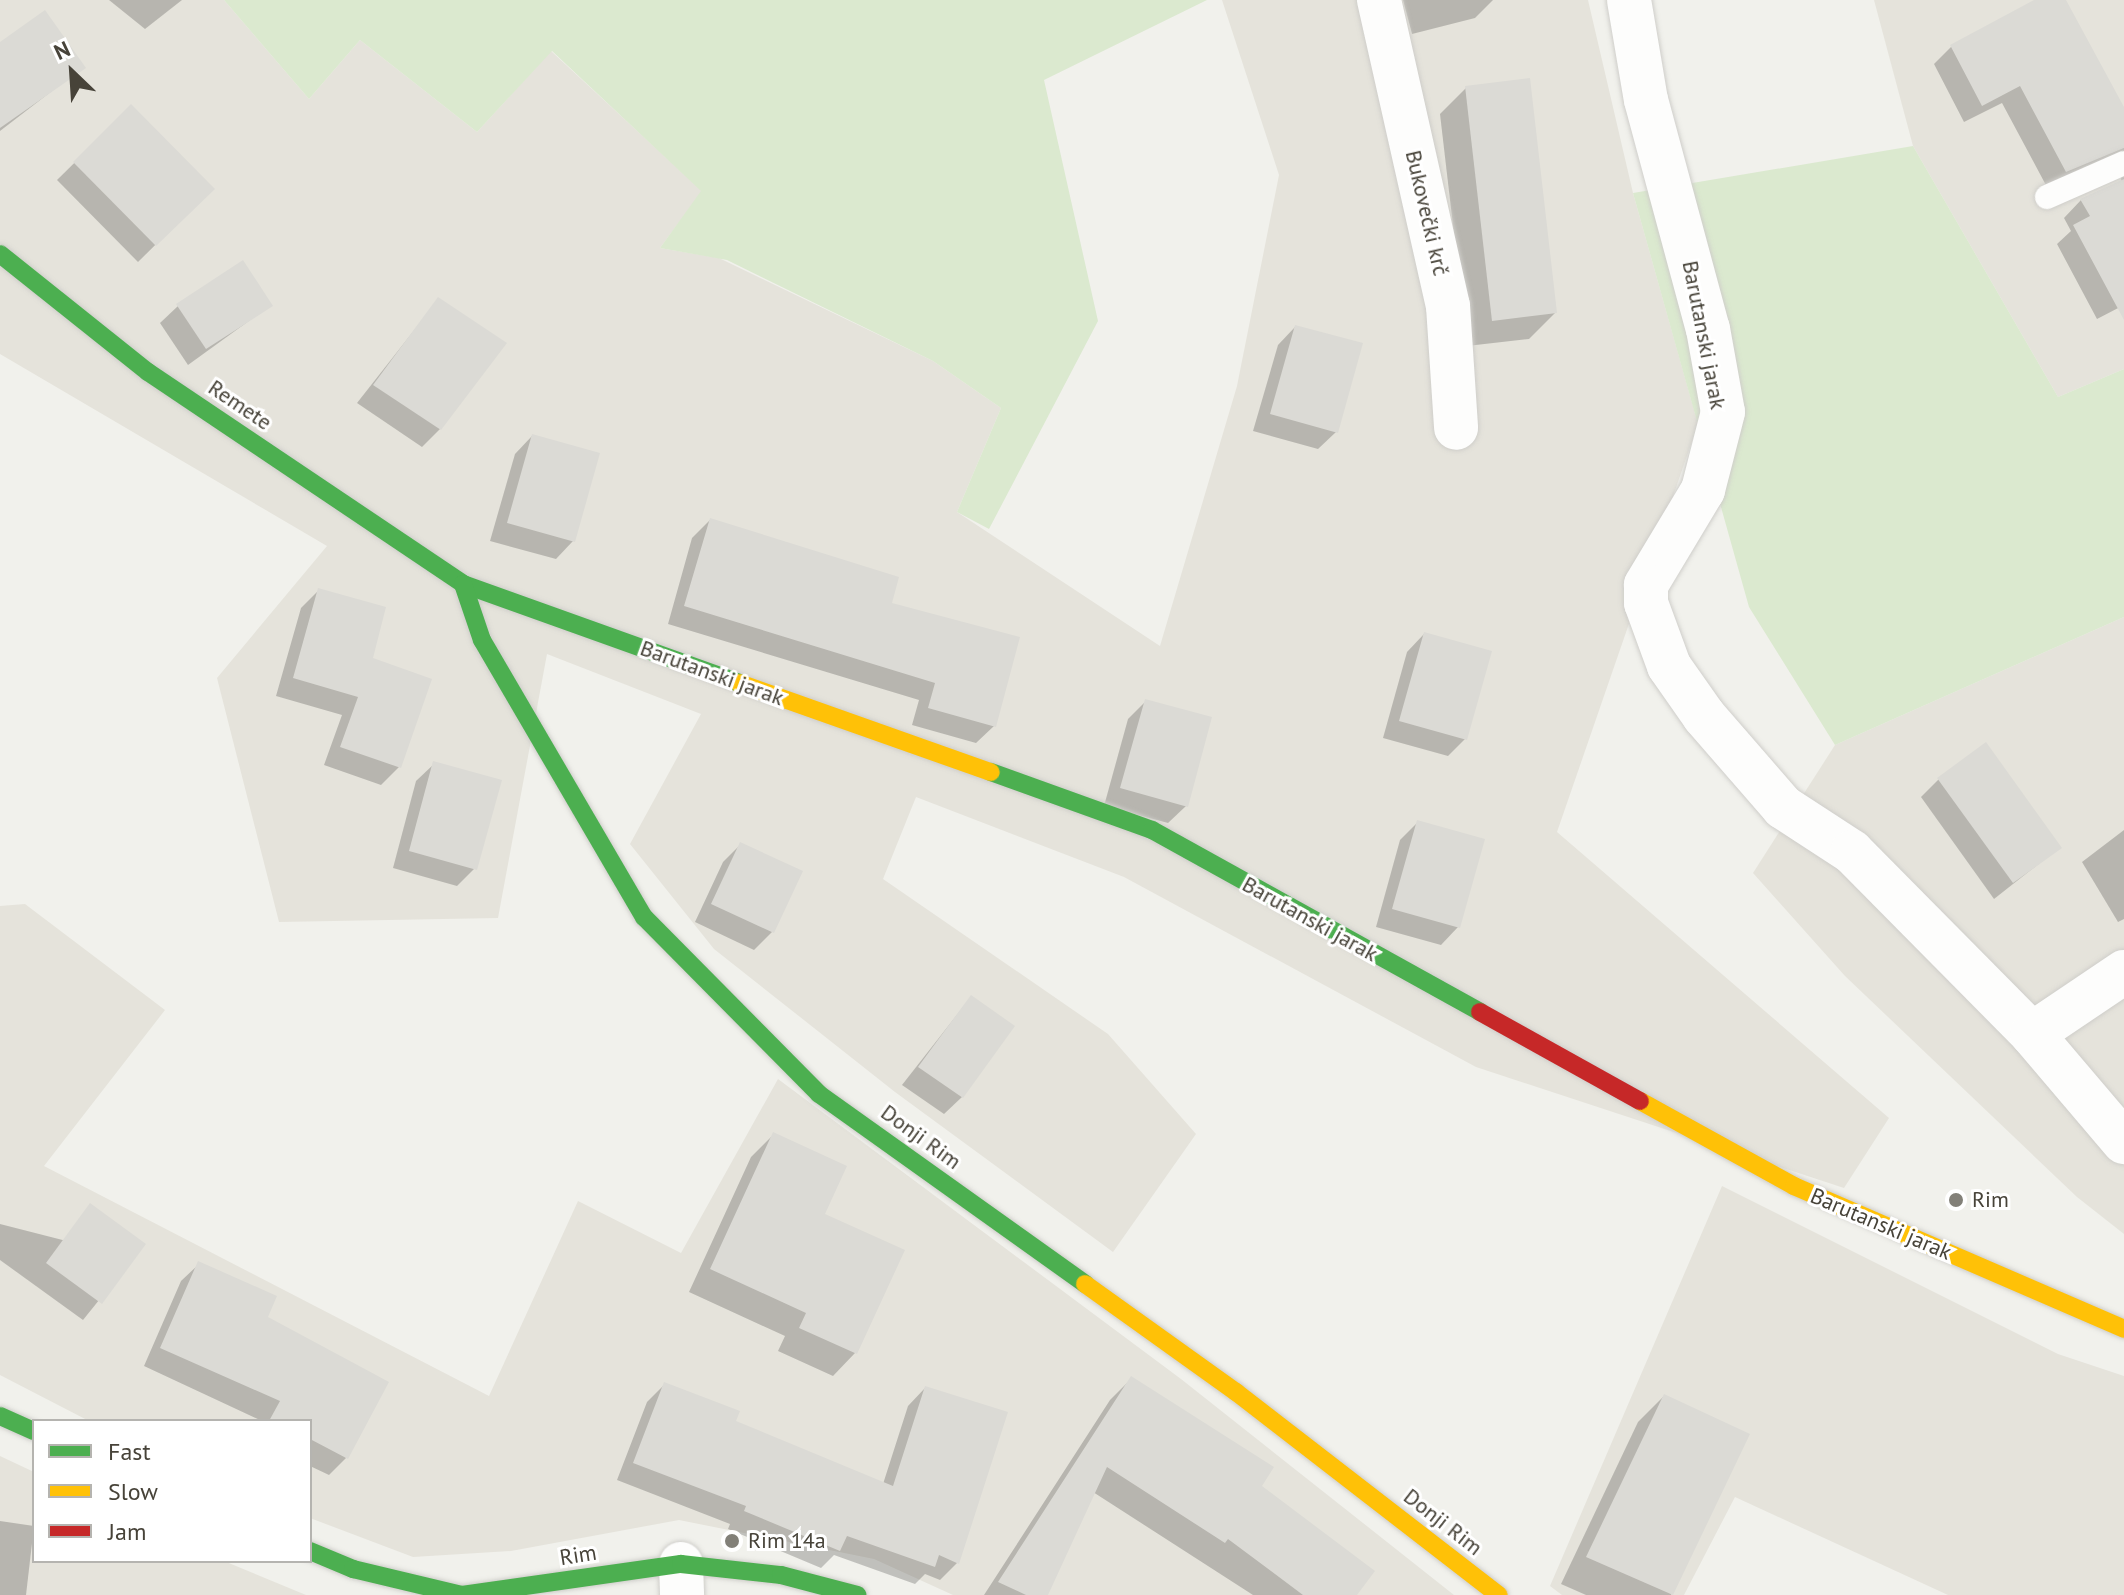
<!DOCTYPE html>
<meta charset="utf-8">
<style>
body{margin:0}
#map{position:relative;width:2124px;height:1595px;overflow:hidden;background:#f1f1ec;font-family:"PT Sans",sans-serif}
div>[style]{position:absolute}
.residential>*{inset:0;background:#e5e3db}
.green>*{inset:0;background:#dbe9cf}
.shadow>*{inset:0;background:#0003}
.building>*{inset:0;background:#dbdad5}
.roads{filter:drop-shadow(0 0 2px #cfceca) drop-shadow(0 0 2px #cfceca)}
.lane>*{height:24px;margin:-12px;padding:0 12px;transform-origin:12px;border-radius:12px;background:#fdfdfc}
.street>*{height:44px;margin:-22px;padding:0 22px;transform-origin:22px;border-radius:22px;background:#fdfdfc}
.fast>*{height:18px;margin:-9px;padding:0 9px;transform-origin:9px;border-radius:9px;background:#4caf50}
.slow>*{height:18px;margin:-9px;padding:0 9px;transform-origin:9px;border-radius:9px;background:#ffc107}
.jam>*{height:18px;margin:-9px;padding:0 9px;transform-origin:9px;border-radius:9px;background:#c62828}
.dots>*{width:22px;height:22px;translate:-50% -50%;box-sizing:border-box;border:4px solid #fff;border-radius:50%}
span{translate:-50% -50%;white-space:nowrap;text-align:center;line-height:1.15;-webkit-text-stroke:6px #fff;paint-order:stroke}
.street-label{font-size:22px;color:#474339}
.poi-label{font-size:22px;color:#474339}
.left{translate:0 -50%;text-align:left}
.legend{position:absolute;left:32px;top:1419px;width:280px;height:144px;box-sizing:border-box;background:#fff;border:2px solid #b5b4b0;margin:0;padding:10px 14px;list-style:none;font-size:24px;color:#474339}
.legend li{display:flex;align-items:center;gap:16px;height:40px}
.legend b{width:40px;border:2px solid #b5b4b0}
.north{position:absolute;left:32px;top:32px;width:80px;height:80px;-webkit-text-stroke:6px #fff;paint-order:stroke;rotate:335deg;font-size:22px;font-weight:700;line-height:32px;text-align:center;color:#474339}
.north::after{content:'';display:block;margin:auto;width:28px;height:36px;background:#474339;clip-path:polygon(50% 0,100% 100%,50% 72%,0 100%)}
</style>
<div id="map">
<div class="residential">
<i style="clip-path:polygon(0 0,224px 0,309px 99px,360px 40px,477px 132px,551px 51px,702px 191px,660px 248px,719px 258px,933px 361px,1001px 408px,957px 512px,1160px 646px,1237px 386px,1279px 175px,1222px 0,1588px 0,1633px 193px,1698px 424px,1557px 832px,1889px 1118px,1844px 1188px,1476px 1067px,1124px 877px,916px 797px,883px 879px,1108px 1034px,1196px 1134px,1113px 1252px,895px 1092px,714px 949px,630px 844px,701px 714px,547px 654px,498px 918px,279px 922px,217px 678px,327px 546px,0 354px)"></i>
<i style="clip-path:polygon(1874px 0,2124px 0,2124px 369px,2058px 397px,1913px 146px)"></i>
<i style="clip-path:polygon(2124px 617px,2124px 1234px,2077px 1197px,1845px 976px,1753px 873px,1835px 745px)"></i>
<i style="clip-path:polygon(25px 904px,165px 1010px,44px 1166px,489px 1396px,578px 1201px,681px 1253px,778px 1079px,1181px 1379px,1454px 1595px,953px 1595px,874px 1559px,679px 1520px,511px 1551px,413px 1557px,310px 1518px,310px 1421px,89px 1421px,0 1375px,0 906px)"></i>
<i style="clip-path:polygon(1722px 1186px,2058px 1354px,2124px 1376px,2124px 1595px,1948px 1595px,1735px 1497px,1684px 1595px,1562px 1595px,1550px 1586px)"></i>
<i style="clip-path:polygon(0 1456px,34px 1472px,34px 1561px,224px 1561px,306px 1595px,0 1595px)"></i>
</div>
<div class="green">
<i style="clip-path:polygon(224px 0,1207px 0,1044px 80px,1098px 321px,989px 529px,957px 512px,1001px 408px,933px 361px,727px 260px,660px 248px,701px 191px,552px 51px,477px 132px,360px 40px,309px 99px)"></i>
<i style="clip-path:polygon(1913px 146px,2058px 397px,2124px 369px,2124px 617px,1835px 745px,1749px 607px,1633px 193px)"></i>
</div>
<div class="shadow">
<i style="clip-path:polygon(109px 0,182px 0,145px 29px)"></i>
<i style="clip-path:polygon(1403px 0,1493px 0,1475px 18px,1412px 34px)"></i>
<i style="clip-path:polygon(2038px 0,2064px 0,2124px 112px,2124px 305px,2097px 319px,2057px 244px,2071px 231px,2064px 218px,2081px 200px,2122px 183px,2120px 174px,2048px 189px,2002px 103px,1964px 122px,1934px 64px,1951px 47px)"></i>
<i style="clip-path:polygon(0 44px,83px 67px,0 131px)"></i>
<i style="clip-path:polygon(1466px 88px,1555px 313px,1529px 339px,1467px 346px,1440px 114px)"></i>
<i style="clip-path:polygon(131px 107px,212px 189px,138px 262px,57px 180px)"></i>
<i style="clip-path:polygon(438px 300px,440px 429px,422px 447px,357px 403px)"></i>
<i style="clip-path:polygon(271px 305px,188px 365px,160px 323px,178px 306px)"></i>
<i style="clip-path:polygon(1295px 327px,1336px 432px,1318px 449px,1253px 431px,1278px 345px)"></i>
<i style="clip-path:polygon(532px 436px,573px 541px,556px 559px,490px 541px,515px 454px)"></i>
<i style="clip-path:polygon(710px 520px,890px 604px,994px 726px,976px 743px,912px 725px,919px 700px,668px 624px,692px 538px)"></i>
<i style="clip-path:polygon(319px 590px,370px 659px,399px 767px,381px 785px,324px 765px,342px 715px,276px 696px,301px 608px)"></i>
<i style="clip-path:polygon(1424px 634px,1465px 739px,1448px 756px,1383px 738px,1407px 652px)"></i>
<i style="clip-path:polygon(1145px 702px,1186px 806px,1168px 823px,1104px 806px,1128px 719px)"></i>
<i style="clip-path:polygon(434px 764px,475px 868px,457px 886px,393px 868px,416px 781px)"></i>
<i style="clip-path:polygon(1939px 779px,2059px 848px,1994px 899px,1921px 797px)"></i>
<i style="clip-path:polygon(1418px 822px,1458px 927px,1441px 945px,1376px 927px,1400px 840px)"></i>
<i style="clip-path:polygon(2124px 830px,2124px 919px,2118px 922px,2082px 862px)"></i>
<i style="clip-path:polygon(740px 845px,772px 932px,754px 950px,695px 922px,723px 862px)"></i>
<i style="clip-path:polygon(971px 997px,962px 1097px,944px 1114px,902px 1085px)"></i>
<i style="clip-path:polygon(774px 1134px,822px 1215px,902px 1251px,855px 1353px,833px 1376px,778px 1351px,785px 1336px,689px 1292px,751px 1157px)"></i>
<i style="clip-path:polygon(0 1224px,133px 1258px,83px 1320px,0 1260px)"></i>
<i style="clip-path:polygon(199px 1264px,265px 1318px,346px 1458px,329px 1475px,310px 1466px,310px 1421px,262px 1421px,144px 1366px,181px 1281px)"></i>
<i style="clip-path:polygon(1131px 1379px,1259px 1487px,1355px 1595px,1253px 1595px,1093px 1492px,1045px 1595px,984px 1595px,1110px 1400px)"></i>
<i style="clip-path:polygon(665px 1384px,734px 1422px,883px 1484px,908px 1406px,925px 1388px,957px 1563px,940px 1580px,925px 1574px,915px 1584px,834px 1555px,821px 1568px,728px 1529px,730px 1524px,617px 1480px,647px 1402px)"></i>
<i style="clip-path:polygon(1664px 1396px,1747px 1435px,1671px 1595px,1586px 1595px,1561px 1584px,1638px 1422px)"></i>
<i style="clip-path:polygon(0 1521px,34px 1526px,26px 1595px,0 1595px)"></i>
</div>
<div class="building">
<i style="clip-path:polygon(2034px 0,2066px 0,2124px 107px,2124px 148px,2066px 172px,2020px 86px,1982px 106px,1950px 45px)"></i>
<i style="clip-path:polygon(45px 10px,86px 68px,0 128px,0 42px)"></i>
<i style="clip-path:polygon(1530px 78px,1557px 313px,1492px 321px,1465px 86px)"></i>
<i style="clip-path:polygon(131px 104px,215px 189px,156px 246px,73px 162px)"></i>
<i style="clip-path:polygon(2124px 179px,2124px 320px,2073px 225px,2090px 216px,2080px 199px)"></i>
<i style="clip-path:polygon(243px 260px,273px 306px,206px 349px,176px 304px)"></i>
<i style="clip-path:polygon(438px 297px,507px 343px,441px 430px,373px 385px)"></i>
<i style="clip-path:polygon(1295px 325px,1363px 343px,1338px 433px,1270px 414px)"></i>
<i style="clip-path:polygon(532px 434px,600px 453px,575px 542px,507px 523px)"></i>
<i style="clip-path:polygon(710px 518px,899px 577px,892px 603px,1020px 637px,996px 727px,928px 708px,935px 683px,684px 606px)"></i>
<i style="clip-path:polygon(318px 588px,386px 607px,373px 658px,432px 679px,401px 768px,340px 747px,358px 697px,293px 678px)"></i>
<i style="clip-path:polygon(1424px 632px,1492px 651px,1467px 740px,1399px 721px)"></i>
<i style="clip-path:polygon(1145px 699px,1212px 717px,1188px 807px,1120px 788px)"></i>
<i style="clip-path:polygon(1986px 742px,2062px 848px,2013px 883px,1937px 778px)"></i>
<i style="clip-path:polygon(433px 761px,502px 780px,477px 870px,409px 851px)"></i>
<i style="clip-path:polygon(1417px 820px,1485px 839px,1460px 928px,1392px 909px)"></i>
<i style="clip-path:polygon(740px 842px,803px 871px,774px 933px,711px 904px)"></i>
<i style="clip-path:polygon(971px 995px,1015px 1026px,963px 1098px,918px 1067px)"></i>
<i style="clip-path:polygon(773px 1132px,847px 1166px,825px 1214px,905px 1250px,857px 1354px,799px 1328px,806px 1313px,710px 1269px)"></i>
<i style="clip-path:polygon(90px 1203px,146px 1244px,102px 1304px,46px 1263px)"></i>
<i style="clip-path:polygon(198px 1261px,277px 1296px,268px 1317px,389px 1382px,348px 1459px,310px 1439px,310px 1421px,269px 1421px,280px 1401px,160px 1348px)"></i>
<i style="clip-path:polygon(1131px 1376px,1274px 1467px,1262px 1486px,1375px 1571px,1357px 1595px,1303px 1595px,1228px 1539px,1225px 1543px,1107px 1467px,1048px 1595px,1026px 1595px,998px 1582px)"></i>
<i style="clip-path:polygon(664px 1382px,740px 1411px,736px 1421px,893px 1486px,925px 1386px,1008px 1412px,959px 1564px,939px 1555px,935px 1567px,847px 1536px,840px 1551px,744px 1511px,746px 1506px,633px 1463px)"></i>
<i style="clip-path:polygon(1664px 1394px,1750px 1434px,1673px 1595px,1586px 1557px)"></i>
</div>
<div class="roads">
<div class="lane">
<i style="left:2047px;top:197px;width:84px;rotate:-23.8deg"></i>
</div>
<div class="street">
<i style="left:1379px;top:0;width:314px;rotate:77.3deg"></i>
<i style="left:1448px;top:306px;width:122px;rotate:86.2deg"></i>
<i style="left:1629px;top:0;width:101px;rotate:80.4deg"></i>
<i style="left:1646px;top:100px;width:237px;rotate:74.9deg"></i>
<i style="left:1708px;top:329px;width:84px;rotate:79.8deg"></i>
<i style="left:1723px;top:412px;width:81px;rotate:104.4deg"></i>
<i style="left:1703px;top:490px;width:111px;rotate:121deg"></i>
<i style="left:1646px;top:585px;width:18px;rotate:90deg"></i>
<i style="left:1646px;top:603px;width:67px;rotate:69.9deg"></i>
<i style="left:1669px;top:666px;width:61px;rotate:55deg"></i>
<i style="left:1704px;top:716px;width:121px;rotate:49deg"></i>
<i style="left:1783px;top:807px;width:82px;rotate:33.1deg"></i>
<i style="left:1852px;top:852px;width:256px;rotate:45.3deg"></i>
<i style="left:2032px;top:1034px;width:142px;rotate:49.6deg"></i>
<i style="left:2032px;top:1034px;width:111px;rotate:-34deg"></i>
<i style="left:681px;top:1564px;width:31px;rotate:88deg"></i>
</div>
<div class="fast">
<i style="left:0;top:254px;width:189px;rotate:38.6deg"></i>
<i style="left:148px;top:372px;width:380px;rotate:33.9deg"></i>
<i style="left:463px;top:584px;width:293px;rotate:19.7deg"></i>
<i style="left:463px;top:584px;width:59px;rotate:71.3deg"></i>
<i style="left:482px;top:640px;width:321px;rotate:59.7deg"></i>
<i style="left:644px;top:917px;width:249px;rotate:45.3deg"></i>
<i style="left:819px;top:1094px;width:327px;rotate:35.5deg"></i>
<i style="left:991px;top:772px;width:171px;rotate:19.8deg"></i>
<i style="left:1152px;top:830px;width:375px;rotate:29deg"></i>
<i style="left:0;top:1416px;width:37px;rotate:24deg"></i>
<i style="left:310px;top:1551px;width:47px;rotate:22.7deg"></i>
<i style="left:353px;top:1569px;width:112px;rotate:13.4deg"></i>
<i style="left:462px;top:1595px;width:221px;rotate:-8.1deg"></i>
<i style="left:681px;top:1564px;width:101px;rotate:6.3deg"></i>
<i style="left:781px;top:1575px;width:79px;rotate:14.7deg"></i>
</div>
<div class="slow">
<i style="left:739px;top:683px;width:267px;rotate:19.5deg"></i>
<i style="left:1640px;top:1101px;width:176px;rotate:28.9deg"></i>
<i style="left:1794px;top:1186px;width:360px;rotate:23.4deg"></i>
<i style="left:1085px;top:1284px;width:186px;rotate:35.6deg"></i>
<i style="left:1236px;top:1392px;width:332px;rotate:37.7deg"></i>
</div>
<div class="jam">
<i style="left:1480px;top:1012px;width:183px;rotate:29.1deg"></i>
</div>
</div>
<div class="dots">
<i style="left:1956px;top:1200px;background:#828078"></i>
<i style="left:732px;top:1541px;background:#828078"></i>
</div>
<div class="street-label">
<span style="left:1427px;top:213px;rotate:77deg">Bukovečki krč</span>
<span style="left:1704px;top:335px;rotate:79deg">Barutanski jarak</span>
<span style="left:240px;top:405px;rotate:34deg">Remete</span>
<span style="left:712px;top:673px;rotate:20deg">Barutanski jarak</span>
<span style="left:1310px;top:919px;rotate:29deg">Barutanski jarak</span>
<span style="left:921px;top:1137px;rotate:36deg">Donji Rim</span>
<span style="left:1881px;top:1224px;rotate:23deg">Barutanski jarak</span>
<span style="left:1443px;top:1522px;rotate:38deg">Donji Rim</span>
<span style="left:578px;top:1555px;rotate:-9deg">Rim</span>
</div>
<div class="poi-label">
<span class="left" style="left:1972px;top:1200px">Rim</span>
<span class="left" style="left:748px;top:1541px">Rim 14a</span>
</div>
<ul class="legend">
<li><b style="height:10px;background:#4caf50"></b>Fast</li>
<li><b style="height:10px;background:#ffc107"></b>Slow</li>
<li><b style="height:10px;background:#c62828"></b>Jam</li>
</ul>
<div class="north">N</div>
</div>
